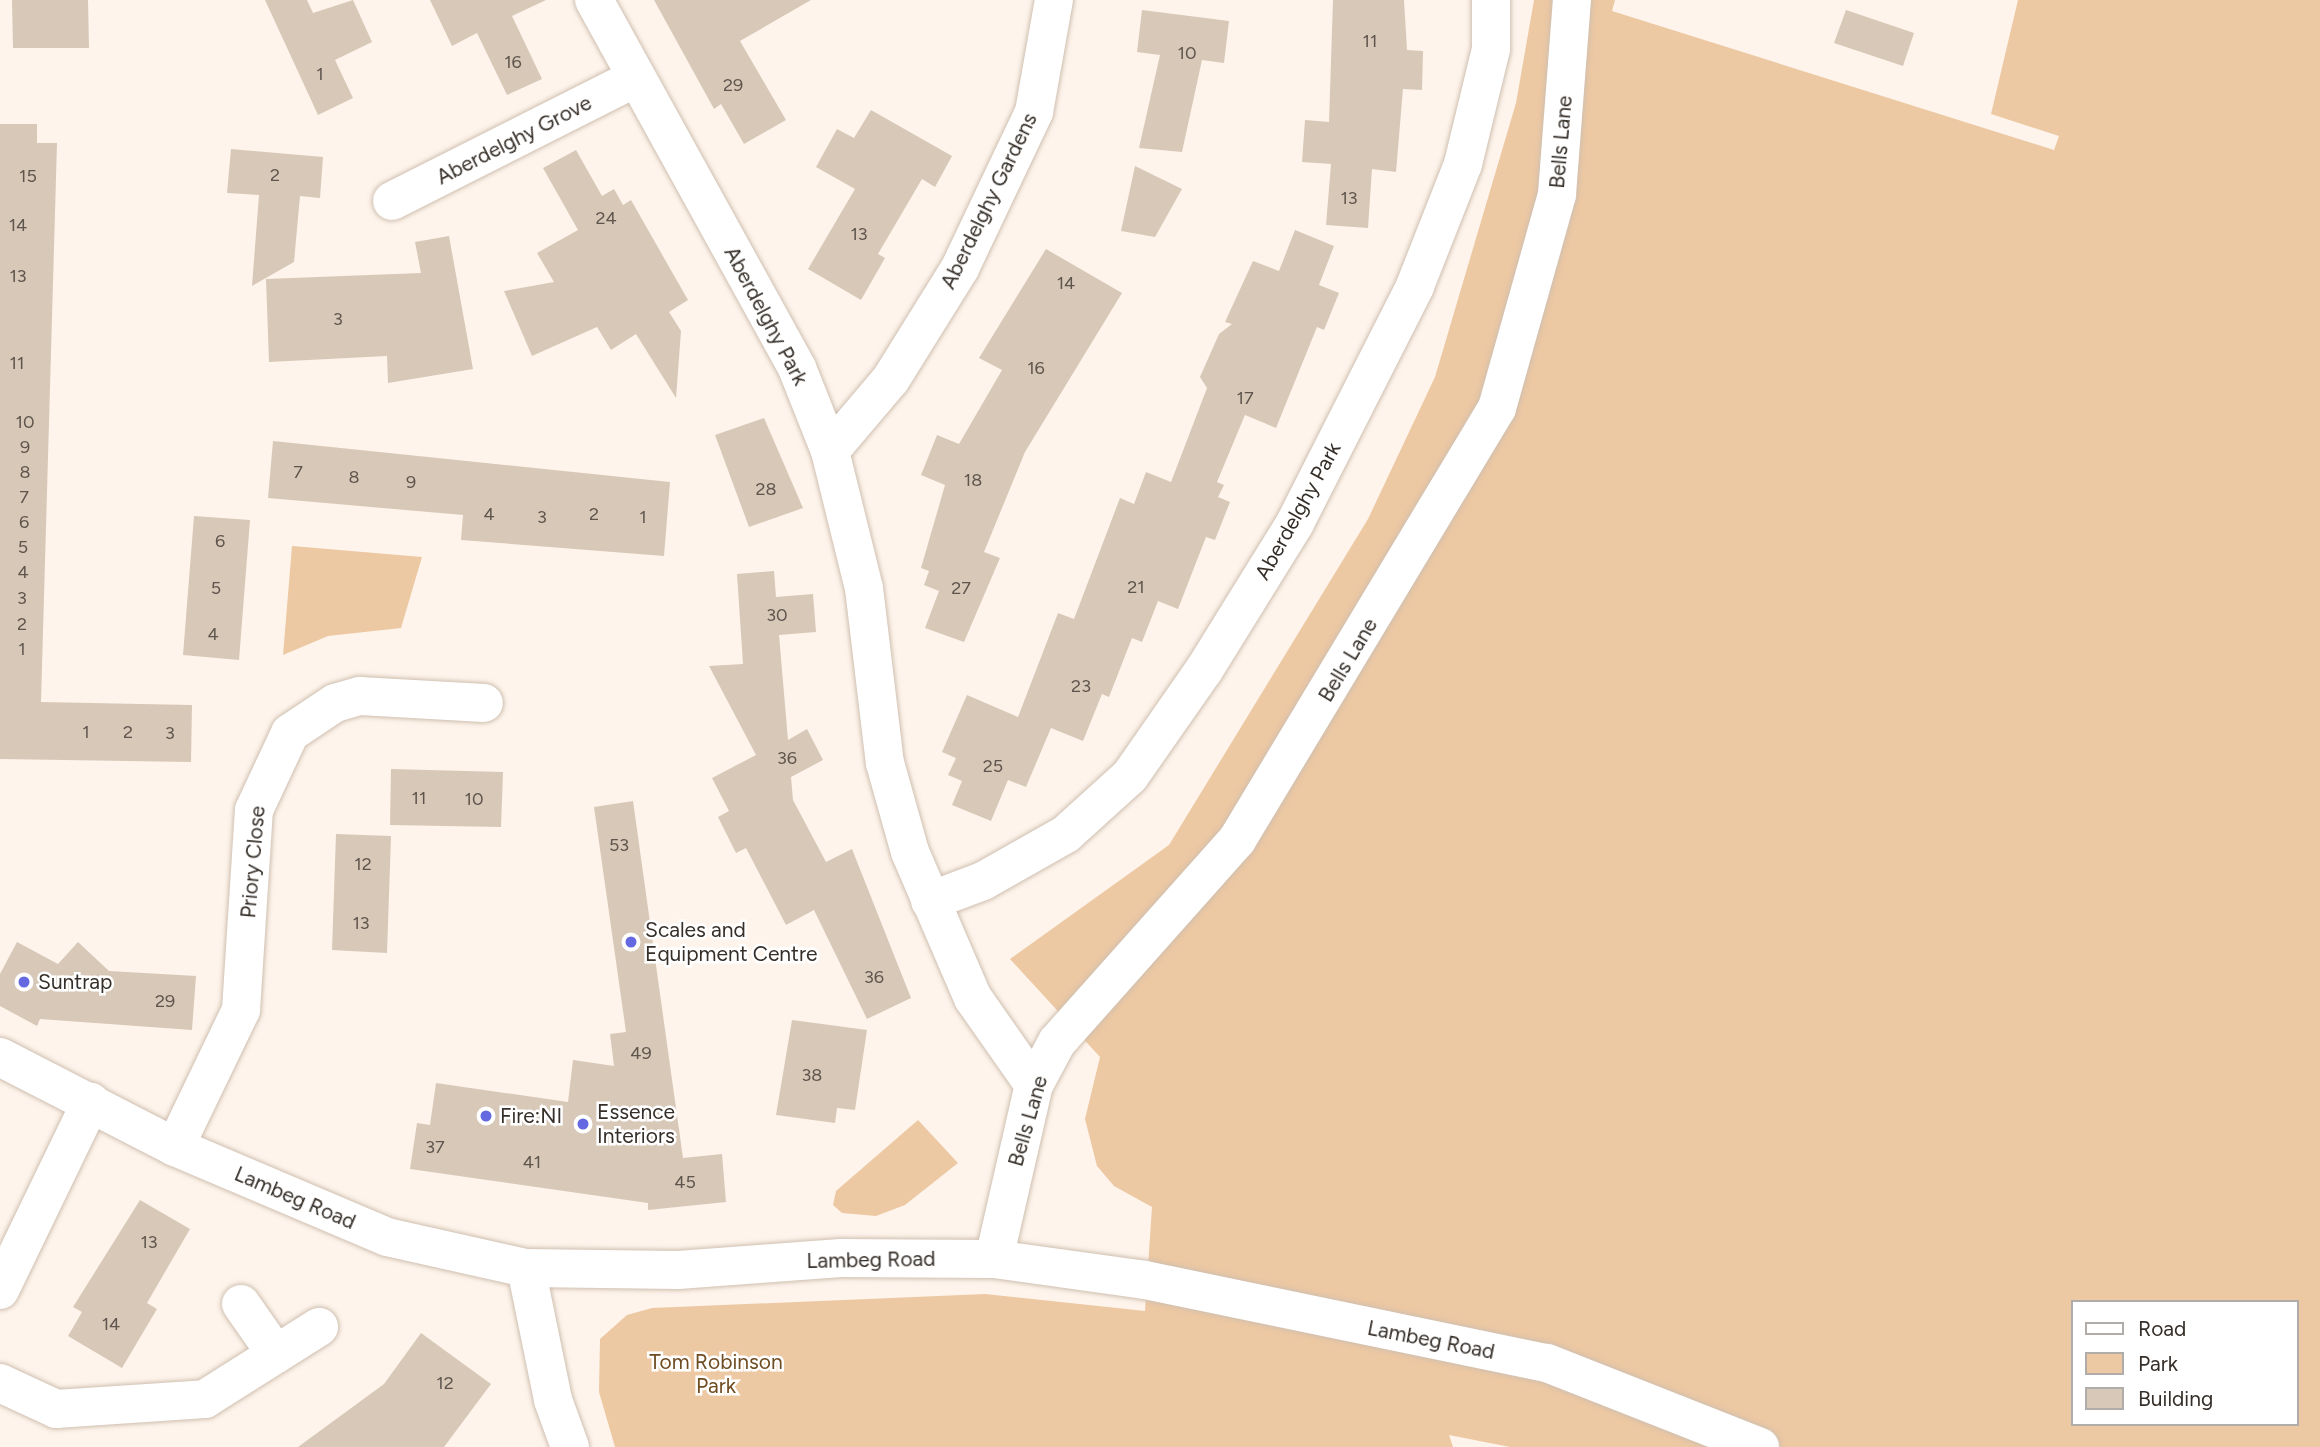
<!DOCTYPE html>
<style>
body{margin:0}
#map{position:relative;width:2320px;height:1447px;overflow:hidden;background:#fef4eb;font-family:Figtree,sans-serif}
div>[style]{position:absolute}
.green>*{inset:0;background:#ecc8a3}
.building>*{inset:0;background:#d8c8b8}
.roads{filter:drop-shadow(0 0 2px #cfbfb0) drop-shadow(0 0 2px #cfbfb0)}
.minor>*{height:38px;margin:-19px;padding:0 19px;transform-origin:19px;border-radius:19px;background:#fff}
.secondary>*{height:38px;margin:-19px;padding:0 19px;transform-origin:19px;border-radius:19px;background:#fff}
.dots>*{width:19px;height:19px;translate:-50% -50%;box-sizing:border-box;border:4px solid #fff;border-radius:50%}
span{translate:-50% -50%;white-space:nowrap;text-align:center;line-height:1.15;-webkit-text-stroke:5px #fff;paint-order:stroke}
.number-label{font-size:18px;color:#5e554d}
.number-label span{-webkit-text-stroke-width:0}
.street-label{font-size:21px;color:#362f29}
.poi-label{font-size:21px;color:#362f29}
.left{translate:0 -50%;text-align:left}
.park-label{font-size:21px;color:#6f4b21}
.legend{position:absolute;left:2071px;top:1300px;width:228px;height:126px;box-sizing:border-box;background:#fff;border:2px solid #afaca9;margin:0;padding:9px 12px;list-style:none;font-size:21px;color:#362f29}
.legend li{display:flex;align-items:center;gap:14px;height:35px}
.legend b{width:35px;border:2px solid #afaca9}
</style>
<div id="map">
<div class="green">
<i style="clip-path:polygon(evenodd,1534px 0,1615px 0,1612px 11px,2054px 150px,2059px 136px,1991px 114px,2018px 0,2320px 0,2320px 1447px,1510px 1447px,1449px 1435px,1453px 1447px,615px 1447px,599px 1392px,600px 1339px,627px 1315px,652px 1308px,985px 1294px,1145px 1311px,1152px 1207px,1114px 1186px,1097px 1166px,1085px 1119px,1100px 1057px,1010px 959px,1169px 845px,1368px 519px,1435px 377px,1516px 103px,1534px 0,2073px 1302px,2297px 1302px,2297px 1424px,2073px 1424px,2073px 1302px)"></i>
<i style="clip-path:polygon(292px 546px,422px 557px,401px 628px,328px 636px,283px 655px)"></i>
<i style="clip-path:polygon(918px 1120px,958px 1163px,905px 1205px,876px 1216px,842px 1213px,833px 1205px,836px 1191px)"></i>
</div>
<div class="building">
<i style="clip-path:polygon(12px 0,88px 0,89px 48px,13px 48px)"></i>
<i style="clip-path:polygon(265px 0,307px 0,313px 13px,353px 0,372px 42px,335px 60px,353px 98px,318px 115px)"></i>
<i style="clip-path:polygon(430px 0,546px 0,512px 16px,542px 79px,507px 95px,477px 33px,452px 46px)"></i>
<i style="clip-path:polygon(654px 0,811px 0,740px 41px,786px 120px,744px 144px,721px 104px,714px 109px)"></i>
<i style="clip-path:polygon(1333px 0,1404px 0,1407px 50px,1423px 51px,1422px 90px,1403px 89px,1396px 172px,1372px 169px,1368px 228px,1326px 225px,1331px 164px,1302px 162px,1305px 120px,1329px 122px)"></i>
<i style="clip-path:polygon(1142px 10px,1229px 21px,1224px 63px,1202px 60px,1182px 152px,1139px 148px,1160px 55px,1137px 52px)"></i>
<i style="clip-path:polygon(1846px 10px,1914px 33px,1903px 66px,1834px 43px)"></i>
<i style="clip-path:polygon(871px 110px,952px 156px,935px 187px,922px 179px,878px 254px,885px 258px,861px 300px,808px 269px,855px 189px,816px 167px,837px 129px,854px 138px)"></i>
<i style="clip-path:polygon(0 124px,37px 124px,37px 143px,57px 143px,41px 702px,192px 705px,191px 762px,0 759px)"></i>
<i style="clip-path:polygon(231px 149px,323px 157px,320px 198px,300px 196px,294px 262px,252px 286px,259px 195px,227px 193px)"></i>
<i style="clip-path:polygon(576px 150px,602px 196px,614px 189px,623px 205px,631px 200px,688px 300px,669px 312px,681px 331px,676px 398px,636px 334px,611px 350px,597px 327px,532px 356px,504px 291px,554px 282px,537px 253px,578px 230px,543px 168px)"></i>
<i style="clip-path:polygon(1135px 166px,1182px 189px,1155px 237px,1121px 231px)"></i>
<i style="clip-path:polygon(1295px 230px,1334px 246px,1319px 285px,1339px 293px,1324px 330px,1317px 327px,1276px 428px,1245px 415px,1217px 482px,1224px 485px,1218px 497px,1230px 502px,1215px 540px,1206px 537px,1178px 609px,1158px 601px,1142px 642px,1132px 638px,1109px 697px,1102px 694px,1083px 741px,1051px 728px,1026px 787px,1008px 780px,991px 821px,952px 805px,962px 781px,948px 775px,956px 758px,942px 752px,967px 695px,1018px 717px,1058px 613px,1074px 619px,1120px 498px,1134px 504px,1146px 472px,1171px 482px,1207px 388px,1200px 377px,1219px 334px,1232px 324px,1225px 322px,1253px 261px,1279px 271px)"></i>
<i style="clip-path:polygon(449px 236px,473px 369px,388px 383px,387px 356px,269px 362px,266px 279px,421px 273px,415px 242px)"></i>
<i style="clip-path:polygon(1046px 249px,1122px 293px,1025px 452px,984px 552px,1000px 558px,964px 642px,925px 628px,939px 591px,924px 585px,929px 571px,921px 568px,945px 485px,921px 475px,937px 435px,959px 444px,1002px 370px,979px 358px)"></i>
<i style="clip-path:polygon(764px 418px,803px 508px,749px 527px,715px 435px)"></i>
<i style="clip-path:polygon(273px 441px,670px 482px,664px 556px,461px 540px,463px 515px,268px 498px)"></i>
<i style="clip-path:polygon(194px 516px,250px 520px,239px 660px,183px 655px)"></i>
<i style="clip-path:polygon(774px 571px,776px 597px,813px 594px,816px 632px,779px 635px,788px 740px,807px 729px,823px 760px,791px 777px,793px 800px,826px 862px,852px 849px,911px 998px,867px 1019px,814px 910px,786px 925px,746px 848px,736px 853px,718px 817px,729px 811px,712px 778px,756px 755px,709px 666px,743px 664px,737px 574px)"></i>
<i style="clip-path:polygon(391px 769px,503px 772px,501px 827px,390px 825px)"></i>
<i style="clip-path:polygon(633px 801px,683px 1158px,722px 1154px,726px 1202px,648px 1210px,648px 1203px,410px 1169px,417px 1123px,430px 1125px,436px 1083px,568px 1102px,573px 1060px,614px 1066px,610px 1034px,626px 1032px,594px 807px)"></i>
<i style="clip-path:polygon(336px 834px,391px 836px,387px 953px,332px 950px)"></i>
<i style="clip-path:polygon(17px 942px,58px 964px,78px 942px,109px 971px,196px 976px,192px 1030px,40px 1019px,37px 1026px,0 1006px,0 974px)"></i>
<i style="clip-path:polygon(792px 1020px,867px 1030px,855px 1110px,837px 1108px,835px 1123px,776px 1115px)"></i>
<i style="clip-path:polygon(140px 1200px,190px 1229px,147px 1303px,157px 1309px,122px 1368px,68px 1336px,82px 1312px,73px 1307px)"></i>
<i style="clip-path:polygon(421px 1333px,491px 1384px,444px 1447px,298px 1447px,384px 1384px)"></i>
</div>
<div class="roads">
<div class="minor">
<i style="left:594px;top:0;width:420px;rotate:61.1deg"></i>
<i style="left:797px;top:368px;width:89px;rotate:68.3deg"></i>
<i style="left:830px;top:451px;width:141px;rotate:76.1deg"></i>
<i style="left:864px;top:588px;width:176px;rotate:83.2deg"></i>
<i style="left:885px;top:763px;width:92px;rotate:74.3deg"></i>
<i style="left:910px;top:852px;width:159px;rotate:66.7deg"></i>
<i style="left:973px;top:998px;width:106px;rotate:55deg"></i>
<i style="left:392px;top:201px;width:273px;rotate:-26.8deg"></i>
<i style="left:830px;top:451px;width:94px;rotate:-49.7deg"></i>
<i style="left:891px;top:379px;width:131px;rotate:-58.1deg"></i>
<i style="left:960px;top:268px;width:173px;rotate:-64.6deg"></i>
<i style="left:1034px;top:112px;width:114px;rotate:-79.9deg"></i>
<i style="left:930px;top:901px;width:57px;rotate:-20.7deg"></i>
<i style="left:983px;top:881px;width:95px;rotate:-29.5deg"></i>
<i style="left:1066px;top:834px;width:86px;rotate:-42.2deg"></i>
<i style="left:1130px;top:776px;width:129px;rotate:-55.1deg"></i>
<i style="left:1204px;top:670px;width:173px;rotate:-58.2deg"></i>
<i style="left:1295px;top:523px;width:266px;rotate:-63.1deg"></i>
<i style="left:1415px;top:286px;width:131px;rotate:-68.5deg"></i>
<i style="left:1463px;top:164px;width:118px;rotate:-76.3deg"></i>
<i style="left:1491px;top:49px;width:49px;rotate:-90deg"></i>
<i style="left:175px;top:1147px;width:152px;rotate:-64.3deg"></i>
<i style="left:241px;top:1010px;width:200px;rotate:-86.3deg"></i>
<i style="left:254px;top:810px;width:85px;rotate:-64.9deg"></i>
<i style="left:290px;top:733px;width:54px;rotate:-33.7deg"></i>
<i style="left:335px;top:703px;width:26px;rotate:-16deg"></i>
<i style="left:360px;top:696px;width:124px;rotate:3.2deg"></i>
<i style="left:994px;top:1259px;width:179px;rotate:-77.1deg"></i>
<i style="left:1034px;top:1085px;width:49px;rotate:-61.9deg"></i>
<i style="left:1057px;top:1042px;width:271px;rotate:-48.3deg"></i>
<i style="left:1237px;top:840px;width:504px;rotate:-58.96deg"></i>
<i style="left:1497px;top:408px;width:222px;rotate:-74.3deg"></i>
<i style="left:1557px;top:194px;width:195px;rotate:-85.6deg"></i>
<i style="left:526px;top:1268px;width:135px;rotate:78.4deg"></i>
<i style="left:553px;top:1400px;width:50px;rotate:70.1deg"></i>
<i style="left:0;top:1290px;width:209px;rotate:-64.2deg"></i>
<i style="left:241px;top:1304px;width:61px;rotate:55deg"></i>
<i style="left:0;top:1383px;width:62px;rotate:24.9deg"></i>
<i style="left:56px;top:1409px;width:149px;rotate:-3.8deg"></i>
<i style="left:205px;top:1399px;width:135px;rotate:-32.3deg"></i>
</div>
<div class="secondary">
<i style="left:0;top:1057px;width:197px;rotate:27.2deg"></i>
<i style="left:175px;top:1147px;width:230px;rotate:23deg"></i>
<i style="left:387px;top:1237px;width:142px;rotate:12.6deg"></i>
<i style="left:526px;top:1268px;width:152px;rotate:0.8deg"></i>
<i style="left:678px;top:1270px;width:163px;rotate:-4.2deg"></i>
<i style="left:841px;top:1258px;width:153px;rotate:0.4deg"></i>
<i style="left:994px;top:1259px;width:152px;rotate:7.9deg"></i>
<i style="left:1145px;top:1280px;width:410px;rotate:11.7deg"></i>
<i style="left:1547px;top:1363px;width:229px;rotate:21.5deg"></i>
</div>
</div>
<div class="dots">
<i style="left:631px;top:942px;background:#6469e2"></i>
<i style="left:24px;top:982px;background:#6469e2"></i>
<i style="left:486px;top:1116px;background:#6469e2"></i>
<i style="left:583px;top:1124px;background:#6469e2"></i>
</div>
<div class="number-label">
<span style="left:1370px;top:41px">11</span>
<span style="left:1187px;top:53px">10</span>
<span style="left:513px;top:62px">16</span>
<span style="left:320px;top:74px">1</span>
<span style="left:733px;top:85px">29</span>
<span style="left:275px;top:175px">2</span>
<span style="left:28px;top:176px">15</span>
<span style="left:1349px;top:198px">13</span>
<span style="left:606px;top:218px">24</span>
<span style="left:18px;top:225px">14</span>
<span style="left:859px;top:234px">13</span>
<span style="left:18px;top:276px">13</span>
<span style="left:1066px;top:283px">14</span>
<span style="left:338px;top:319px">3</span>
<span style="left:17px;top:363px">11</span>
<span style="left:1036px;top:368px">16</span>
<span style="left:1245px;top:398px">17</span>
<span style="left:25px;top:422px">10</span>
<span style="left:25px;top:447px">9</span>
<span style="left:25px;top:472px">8</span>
<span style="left:298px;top:472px">7</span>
<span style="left:354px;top:477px">8</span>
<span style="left:973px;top:480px">18</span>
<span style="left:411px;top:482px">9</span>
<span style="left:766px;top:489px">28</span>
<span style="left:24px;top:497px">7</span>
<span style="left:489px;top:514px">4</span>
<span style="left:594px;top:514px">2</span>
<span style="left:542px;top:517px">3</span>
<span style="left:643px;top:517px">1</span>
<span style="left:24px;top:522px">6</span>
<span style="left:220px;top:541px">6</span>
<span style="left:23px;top:547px">5</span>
<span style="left:23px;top:572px">4</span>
<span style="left:1136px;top:587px">21</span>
<span style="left:216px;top:588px">5</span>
<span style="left:961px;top:588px">27</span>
<span style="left:22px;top:598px">3</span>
<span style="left:777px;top:615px">30</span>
<span style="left:22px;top:624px">2</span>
<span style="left:213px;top:634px">4</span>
<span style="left:22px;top:649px">1</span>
<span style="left:1081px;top:686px">23</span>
<span style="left:86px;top:732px">1</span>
<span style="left:128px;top:732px">2</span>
<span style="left:170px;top:733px">3</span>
<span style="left:787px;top:758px">36</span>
<span style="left:993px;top:766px">25</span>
<span style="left:419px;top:798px">11</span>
<span style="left:474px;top:799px">10</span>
<span style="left:619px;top:845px">53</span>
<span style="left:363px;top:864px">12</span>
<span style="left:361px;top:923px">13</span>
<span style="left:874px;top:977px">36</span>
<span style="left:165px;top:1001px">29</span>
<span style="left:641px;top:1053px">49</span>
<span style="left:812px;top:1075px">38</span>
<span style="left:435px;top:1147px">37</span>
<span style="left:532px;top:1162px">41</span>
<span style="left:685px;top:1182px">45</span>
<span style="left:149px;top:1242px">13</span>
<span style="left:111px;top:1324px">14</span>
<span style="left:445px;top:1383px">12</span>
</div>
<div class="street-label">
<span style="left:514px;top:140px;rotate:-27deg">Aberdelghy Grove</span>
<span style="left:1561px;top:142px;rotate:-85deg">Bells Lane</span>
<span style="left:989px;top:201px;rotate:-64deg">Aberdelghy Gardens</span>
<span style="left:766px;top:316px;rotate:62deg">Aberdelghy Park</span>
<span style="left:1298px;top:511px;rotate:-61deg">Aberdelghy Park</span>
<span style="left:1348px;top:660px;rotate:-59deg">Bells Lane</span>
<span style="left:253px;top:862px;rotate:-85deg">Priory Close</span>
<span style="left:1028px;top:1121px;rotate:-74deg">Bells Lane</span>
<span style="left:295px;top:1198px;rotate:23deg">Lambeg Road</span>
<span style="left:871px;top:1260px;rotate:-1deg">Lambeg Road</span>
<span style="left:1431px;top:1340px;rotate:11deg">Lambeg Road</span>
</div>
<div class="poi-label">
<span class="left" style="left:645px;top:942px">Scales and<br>Equipment Centre</span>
<span class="left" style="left:38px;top:982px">Suntrap</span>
<span class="left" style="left:597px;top:1124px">Essence<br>Interiors</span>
<span class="left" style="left:500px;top:1116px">Fire:NI</span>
</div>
<div class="park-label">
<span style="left:716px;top:1374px">Tom Robinson<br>Park</span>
</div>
<ul class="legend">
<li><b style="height:9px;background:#fff"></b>Road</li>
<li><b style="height:19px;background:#ecc8a3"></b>Park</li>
<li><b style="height:19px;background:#d8c8b8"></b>Building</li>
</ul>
</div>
